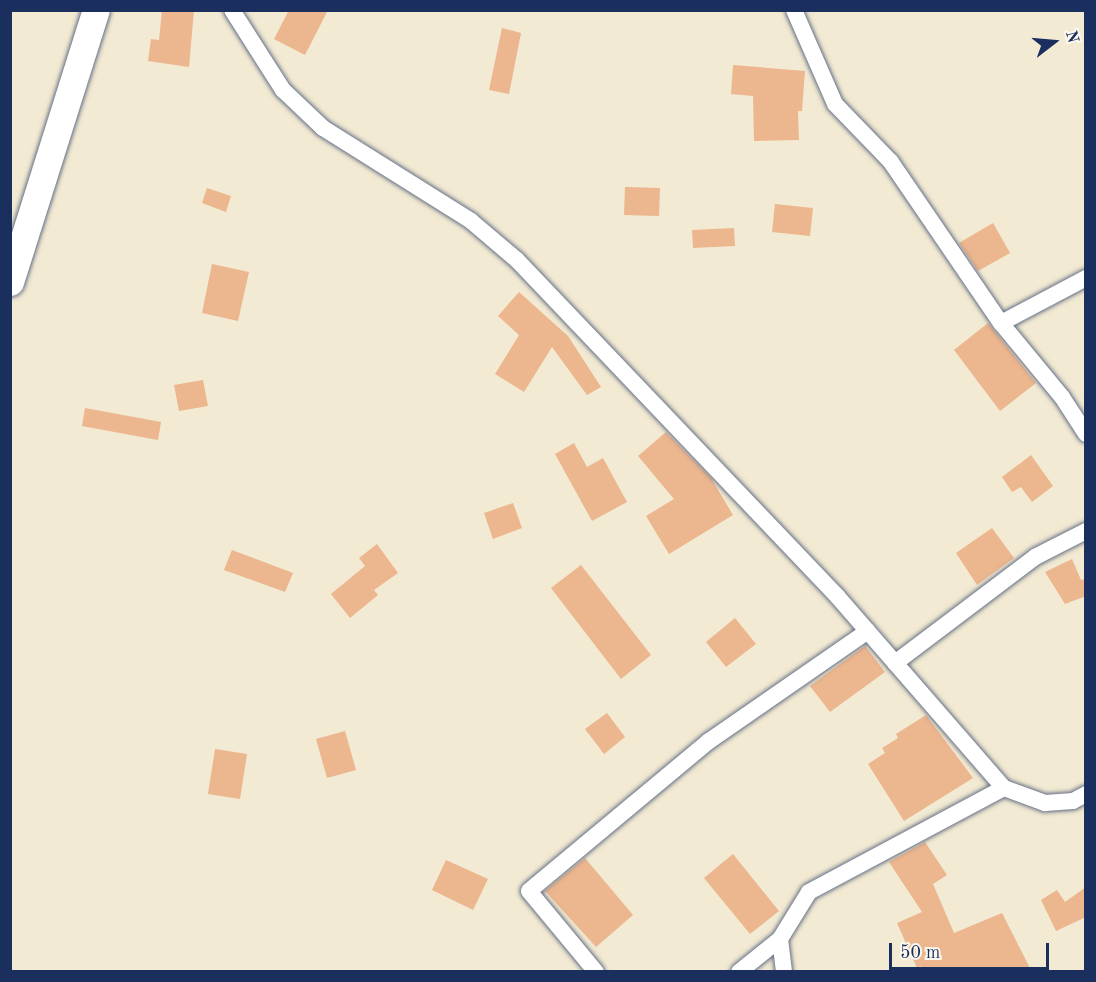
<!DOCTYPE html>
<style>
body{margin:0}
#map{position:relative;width:1096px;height:982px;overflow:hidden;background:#f2ead2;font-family:"Old Standard TT",serif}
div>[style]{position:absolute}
.building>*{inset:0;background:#ecb68e}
.roads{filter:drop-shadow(0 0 2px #667087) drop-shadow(0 0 2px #667087)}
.minor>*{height:16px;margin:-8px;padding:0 8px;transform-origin:8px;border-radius:8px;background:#fff}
.trunk>*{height:27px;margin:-13.5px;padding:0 13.5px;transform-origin:13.5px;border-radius:13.5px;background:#fff}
span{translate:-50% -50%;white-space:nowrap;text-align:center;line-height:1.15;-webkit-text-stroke:5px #fbf7ec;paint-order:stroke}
.frame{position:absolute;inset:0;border:12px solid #1b2f5e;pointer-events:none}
.north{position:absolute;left:1024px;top:12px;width:60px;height:60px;-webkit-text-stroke:4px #fbf7ec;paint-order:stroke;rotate:74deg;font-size:16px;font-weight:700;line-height:24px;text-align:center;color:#1b2f5e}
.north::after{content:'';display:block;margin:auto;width:21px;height:27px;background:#1b2f5e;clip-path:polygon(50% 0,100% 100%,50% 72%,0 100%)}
.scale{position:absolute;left:889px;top:943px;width:160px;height:27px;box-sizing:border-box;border:3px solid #1b2f5e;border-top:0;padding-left:8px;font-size:18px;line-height:21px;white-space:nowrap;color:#1b2f5e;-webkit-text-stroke:4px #fbf7ec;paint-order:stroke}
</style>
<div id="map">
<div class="building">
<i style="clip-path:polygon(162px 10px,194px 10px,189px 67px,148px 61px,151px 39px,159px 40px)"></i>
<i style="clip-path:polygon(289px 10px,328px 10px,305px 55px,274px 39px)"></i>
<i style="clip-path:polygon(502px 28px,521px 33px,509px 94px,489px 90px)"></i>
<i style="clip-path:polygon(733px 65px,805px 71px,802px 111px,798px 111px,799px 140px,754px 141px,753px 96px,731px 94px)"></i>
<i style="clip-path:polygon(625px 187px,660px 188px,659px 216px,624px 215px)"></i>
<i style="clip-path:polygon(207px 188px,231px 196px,226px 212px,202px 203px)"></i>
<i style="clip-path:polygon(775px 204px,813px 208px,810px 236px,772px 232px)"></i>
<i style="clip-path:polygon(993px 223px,1010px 253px,978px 271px,959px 243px)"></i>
<i style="clip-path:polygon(734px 228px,735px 246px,693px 248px,692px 230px)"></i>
<i style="clip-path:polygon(212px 264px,249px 272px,238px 321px,202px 313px)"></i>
<i style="clip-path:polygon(519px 292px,568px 336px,601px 387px,587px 395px,552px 347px,524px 392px,495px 374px,519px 335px,498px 316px)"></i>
<i style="clip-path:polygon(988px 323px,1036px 383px,1000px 411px,954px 350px)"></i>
<i style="clip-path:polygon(203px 380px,208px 406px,179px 411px,174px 385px)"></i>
<i style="clip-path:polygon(85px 408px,161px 422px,158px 440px,82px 426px)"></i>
<i style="clip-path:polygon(666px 432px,711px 478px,733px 515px,669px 554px,646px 516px,674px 499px,638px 456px)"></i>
<i style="clip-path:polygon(574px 443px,587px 467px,603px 458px,627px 502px,592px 521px,555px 454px)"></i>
<i style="clip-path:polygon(1031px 455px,1053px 486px,1032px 502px,1021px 487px,1012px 492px,1002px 477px)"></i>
<i style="clip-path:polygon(513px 503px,522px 528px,493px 539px,484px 513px)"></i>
<i style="clip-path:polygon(992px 528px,1014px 558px,977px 585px,956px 553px)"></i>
<i style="clip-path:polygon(377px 544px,398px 573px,374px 590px,378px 595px,350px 618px,331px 594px,365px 566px,359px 558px)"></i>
<i style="clip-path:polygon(232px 550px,293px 573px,285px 592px,224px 570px)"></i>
<i style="clip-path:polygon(1072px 559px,1081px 580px,1086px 579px,1086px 596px,1065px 604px,1045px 572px)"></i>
<i style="clip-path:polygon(581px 565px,651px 655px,621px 679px,551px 588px)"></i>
<i style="clip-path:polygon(735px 618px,756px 644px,726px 667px,706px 642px)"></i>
<i style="clip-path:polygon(865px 646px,885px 672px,830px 712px,810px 686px)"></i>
<i style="clip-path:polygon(607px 713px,625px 737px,604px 754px,585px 729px)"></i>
<i style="clip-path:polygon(926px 715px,973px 778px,904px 821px,868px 764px,885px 753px,882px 748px,898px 738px,896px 734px)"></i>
<i style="clip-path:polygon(345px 731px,356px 770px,327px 778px,316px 739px)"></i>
<i style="clip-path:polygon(215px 749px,247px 754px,240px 799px,208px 794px)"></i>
<i style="clip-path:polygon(925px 842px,947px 875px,933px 884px,954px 933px,1002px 913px,1032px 972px,923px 972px,921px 966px,917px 968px,897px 923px,922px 912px,889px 862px)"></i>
<i style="clip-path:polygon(733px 854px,779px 911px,750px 934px,704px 878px)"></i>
<i style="clip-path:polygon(585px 858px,633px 915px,596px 947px,545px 891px)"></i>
<i style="clip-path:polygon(446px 860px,488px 879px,473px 910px,432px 890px)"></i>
<i style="clip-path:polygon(1086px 887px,1086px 917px,1056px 931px,1041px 900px,1057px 890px,1065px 902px)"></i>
</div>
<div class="roads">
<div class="minor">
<i style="left:232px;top:10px;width:95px;rotate:57.5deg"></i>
<i style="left:283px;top:90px;width:55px;rotate:43.5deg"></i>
<i style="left:323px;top:128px;width:175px;rotate:32.1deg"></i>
<i style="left:471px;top:221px;width:60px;rotate:40.3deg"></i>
<i style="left:517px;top:260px;width:464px;rotate:46.4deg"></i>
<i style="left:837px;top:596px;width:254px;rotate:49deg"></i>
<i style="left:1004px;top:788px;width:44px;rotate:20.1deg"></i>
<i style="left:1045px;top:803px;width:28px;rotate:-4deg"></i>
<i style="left:1073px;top:801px;width:15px;rotate:-28deg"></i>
<i style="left:794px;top:10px;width:103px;rotate:66.4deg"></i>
<i style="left:835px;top:104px;width:81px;rotate:46deg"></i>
<i style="left:891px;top:162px;width:195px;rotate:55.7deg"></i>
<i style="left:1001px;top:323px;width:96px;rotate:50.5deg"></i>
<i style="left:1062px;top:397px;width:44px;rotate:57deg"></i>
<i style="left:1001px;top:323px;width:96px;rotate:-27.9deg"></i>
<i style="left:895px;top:663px;width:176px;rotate:-37.1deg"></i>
<i style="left:1035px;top:557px;width:57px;rotate:-27deg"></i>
<i style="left:780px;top:939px;width:33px;rotate:83deg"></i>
<i style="left:596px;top:972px;width:105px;rotate:-129.6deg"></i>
<i style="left:529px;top:891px;width:234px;rotate:-39.8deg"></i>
<i style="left:709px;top:741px;width:193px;rotate:-34.7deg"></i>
<i style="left:739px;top:972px;width:53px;rotate:-38.8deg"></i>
<i style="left:780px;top:939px;width:55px;rotate:-58.3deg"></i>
<i style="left:809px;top:892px;width:221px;rotate:-28.1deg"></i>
</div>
<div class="trunk">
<i style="left:10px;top:282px;width:285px;rotate:-72.5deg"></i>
</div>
</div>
<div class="frame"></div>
<div class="north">N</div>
<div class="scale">50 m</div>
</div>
